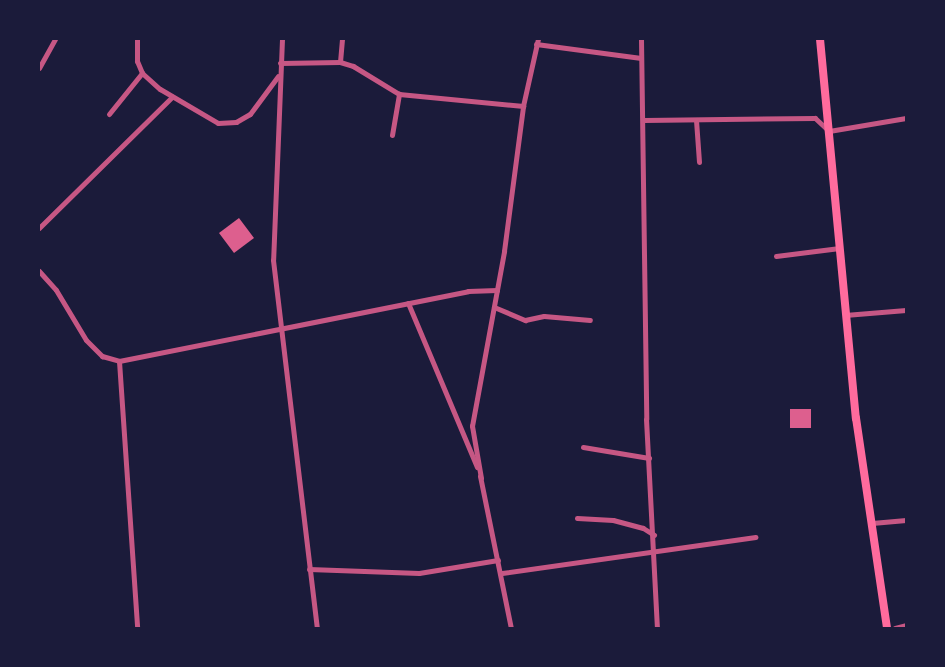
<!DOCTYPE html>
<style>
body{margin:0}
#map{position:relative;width:945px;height:667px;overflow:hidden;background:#1b1b3a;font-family:Lato,sans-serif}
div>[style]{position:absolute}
.building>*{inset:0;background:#dd5f8e}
.minor>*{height:5px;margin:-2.5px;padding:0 2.5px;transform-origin:2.5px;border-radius:2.5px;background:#c65784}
.secondary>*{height:8px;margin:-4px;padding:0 4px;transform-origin:4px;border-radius:4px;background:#ff6b9d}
span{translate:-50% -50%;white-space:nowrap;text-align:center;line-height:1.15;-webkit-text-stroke:5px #1b1b3a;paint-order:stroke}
.frame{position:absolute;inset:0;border:40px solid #1b1b3a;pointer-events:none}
</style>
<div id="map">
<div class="building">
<i style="clip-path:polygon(239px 218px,254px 238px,234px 253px,219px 233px)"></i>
<i style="clip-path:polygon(790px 409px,811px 409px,811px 428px,790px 428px)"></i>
</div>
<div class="minor">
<i style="left:137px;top:39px;width:22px;rotate:90deg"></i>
<i style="left:137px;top:61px;width:13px;rotate:67deg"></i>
<i style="left:142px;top:73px;width:24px;rotate:42deg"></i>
<i style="left:160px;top:89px;width:67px;rotate:30.4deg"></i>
<i style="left:218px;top:123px;width:18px;rotate:-3deg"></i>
<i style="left:236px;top:122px;width:16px;rotate:-30deg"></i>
<i style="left:250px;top:114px;width:47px;rotate:-53.6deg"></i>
<i style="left:282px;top:39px;width:221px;rotate:92.3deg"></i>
<i style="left:273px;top:260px;width:371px;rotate:83.2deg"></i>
<i style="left:641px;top:39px;width:380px;rotate:89.2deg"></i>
<i style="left:646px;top:419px;width:209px;rotate:87deg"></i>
<i style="left:536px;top:44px;width:106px;rotate:7.6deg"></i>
<i style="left:340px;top:62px;width:23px;rotate:-85deg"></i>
<i style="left:280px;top:63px;width:60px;rotate:-1deg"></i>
<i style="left:340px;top:62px;width:14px;rotate:17deg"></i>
<i style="left:353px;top:66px;width:54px;rotate:31.3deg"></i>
<i style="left:399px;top:94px;width:125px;rotate:5.5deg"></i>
<i style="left:39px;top:68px;width:33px;rotate:-61deg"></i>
<i style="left:109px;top:114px;width:53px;rotate:-51.2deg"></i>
<i style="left:644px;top:120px;width:171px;rotate:-0.7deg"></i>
<i style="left:815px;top:118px;width:19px;rotate:43deg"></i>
<i style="left:829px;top:131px;width:78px;rotate:-9.6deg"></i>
<i style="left:696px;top:120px;width:42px;rotate:85.9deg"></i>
<i style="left:392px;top:135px;width:42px;rotate:-80.3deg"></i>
<i style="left:39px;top:228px;width:187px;rotate:-44.6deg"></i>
<i style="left:776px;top:256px;width:64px;rotate:-7.2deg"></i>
<i style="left:39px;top:271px;width:25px;rotate:48deg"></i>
<i style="left:56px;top:290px;width:58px;rotate:59deg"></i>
<i style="left:86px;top:340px;width:23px;rotate:45deg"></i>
<i style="left:102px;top:356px;width:18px;rotate:16deg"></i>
<i style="left:119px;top:361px;width:356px;rotate:-11.3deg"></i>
<i style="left:468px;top:291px;width:29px;rotate:-2deg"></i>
<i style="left:408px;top:303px;width:178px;rotate:67.2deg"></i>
<i style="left:494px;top:307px;width:34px;rotate:23deg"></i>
<i style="left:525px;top:320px;width:19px;rotate:-12deg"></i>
<i style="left:544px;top:316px;width:46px;rotate:5deg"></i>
<i style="left:845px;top:315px;width:61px;rotate:-4.7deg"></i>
<i style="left:119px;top:361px;width:268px;rotate:86.1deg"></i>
<i style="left:583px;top:447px;width:67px;rotate:9.5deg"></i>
<i style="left:480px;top:476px;width:155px;rotate:78.5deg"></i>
<i style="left:481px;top:478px;width:53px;rotate:-99.8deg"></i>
<i style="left:472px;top:426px;width:178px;rotate:-79.6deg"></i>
<i style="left:504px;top:251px;width:146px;rotate:-82.5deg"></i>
<i style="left:523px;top:106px;width:69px;rotate:-77.4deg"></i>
<i style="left:577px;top:518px;width:36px;rotate:3deg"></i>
<i style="left:613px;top:520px;width:31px;rotate:15deg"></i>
<i style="left:643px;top:528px;width:13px;rotate:32deg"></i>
<i style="left:872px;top:523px;width:34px;rotate:-5deg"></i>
<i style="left:309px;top:569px;width:110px;rotate:2.1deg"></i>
<i style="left:419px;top:573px;width:80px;rotate:-9.3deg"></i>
<i style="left:502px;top:573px;width:256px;rotate:-8.1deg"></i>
<i style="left:895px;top:628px;width:11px;rotate:-15deg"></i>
</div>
<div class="secondary">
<i style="left:820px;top:39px;width:381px;rotate:84.6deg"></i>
<i style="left:856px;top:418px;width:212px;rotate:81.6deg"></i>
</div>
<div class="frame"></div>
</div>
